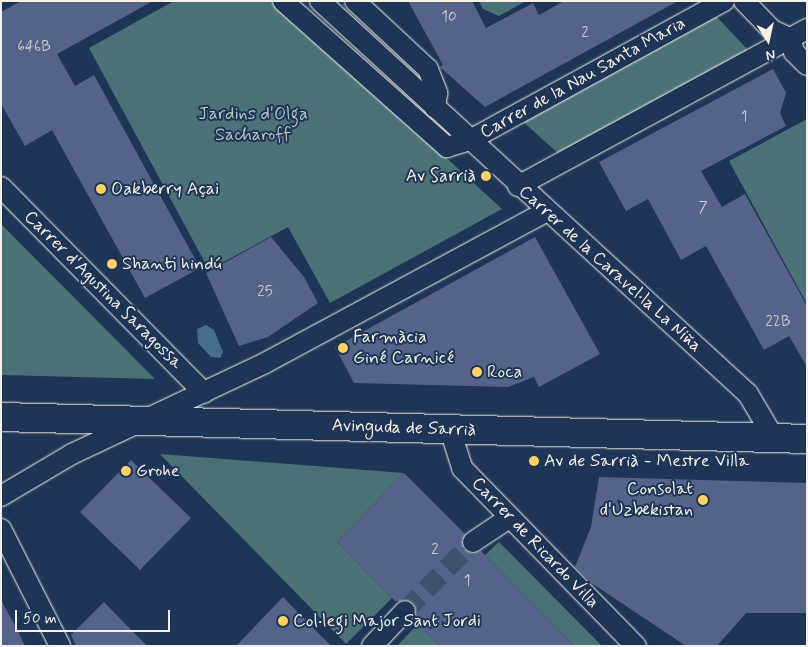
<!DOCTYPE html>
<meta charset="utf-8">
<style>
body{margin:0}
#map{position:relative;width:808px;height:647px;overflow:hidden;background:#1d3557;font-family:Mynerve,sans-serif}
div>[style]{position:absolute}
.green>*{inset:0;background:#4a7276}
.water>*{inset:0;background:#456e8c}
.building>*{inset:0;background:#55638a}
.street-tunnel>*{height:20px;margin-top:-10px;transform-origin:0;background:repeating-linear-gradient(90deg,#3d516d 0 20px,transparent 0 30px)}
.roads{filter:drop-shadow(0 0 1px #f4f1e8) drop-shadow(0 0 1px #f4f1e8)}
.street>*{height:20px;margin:-10px;padding:0 10px;transform-origin:10px;border-radius:10px;background:#1d3557}
.secondary>*{height:28px;margin:-14px;padding:0 14px;transform-origin:14px;border-radius:14px;background:#1d3557}
.dots>*{width:14px;height:14px;translate:-50% -50%;box-sizing:border-box;border:2px solid #1d3557;border-radius:50%}
span{translate:-50% -50%;white-space:nowrap;text-align:center;line-height:1.15;-webkit-text-stroke:4px #1d3557;paint-order:stroke}
.number-label{font-size:15px;color:#ccced0}
.number-label span{-webkit-text-stroke-width:0}
.street-label{font-size:18px;color:#f4f1e8}
.park-label{font-size:18px;color:#b8c5c0}
.poi-label{font-size:18px;color:#f4f1e8}
.right{translate:-100% -50%;text-align:right}
.left{translate:0 -50%;text-align:left}
.frame{position:absolute;inset:0;border:2px solid #f4f1e8;pointer-events:none}
.north{position:absolute;left:743px;top:15px;width:50px;height:50px;-webkit-text-stroke:4px #1d3557;paint-order:stroke;rotate:170deg;font-size:14px;font-weight:700;line-height:20px;text-align:center;color:#f4f1e8}
.north::after{content:'';display:block;margin:auto;width:18px;height:22px;background:#f4f1e8;clip-path:polygon(50% 0,100% 100%,50% 72%,0 100%)}
.scale{position:absolute;left:15px;top:610px;width:155px;height:22px;box-sizing:border-box;border:2px solid #f4f1e8;border-top:0;padding-left:6px;font-size:15px;line-height:18px;white-space:nowrap;color:#f4f1e8;-webkit-text-stroke:4px #1d3557;paint-order:stroke}
</style>
<div id="map">
<div class="green">
<i style="clip-path:polygon(174px 1px,276px 1px,502px 209px,330px 303px,288px 227px,209px 270px,89px 48px)"></i>
<i style="clip-path:polygon(479px 1px,526px 1px,499px 16px,483px 9px)"></i>
<i style="clip-path:polygon(716px 16px,748px 50px,559px 154px,522px 121px)"></i>
<i style="clip-path:polygon(807px 119px,807px 304px,729px 161px)"></i>
<i style="clip-path:polygon(1px 224px,155px 379px,1px 375px)"></i>
<i style="clip-path:polygon(160px 454px,404px 473px,337px 542px,392px 598px,346px 644px)"></i>
<i style="clip-path:polygon(499px 542px,602px 646px,575px 646px,485px 555px)"></i>
<i style="clip-path:polygon(418px 624px,440px 646px,397px 646px)"></i>
</div>
<div class="water">
<i style="clip-path:polygon(206px 325px,214px 330px,223px 352px,220px 358px,211px 357px,198px 343px,197px 329px)"></i>
</div>
<div class="building">
<i style="clip-path:polygon(21px 1px,153px 1px,57px 54px,75px 86px,94px 75px,200px 268px,145px 298px,52px 130px,25px 146px,1px 104px,1px 12px)"></i>
<i style="clip-path:polygon(408px 1px,472px 1px,486px 28px,533px 3px,539px 15px,564px 1px,678px 1px,485px 107px,440px 67px,443px 65px)"></i>
<i style="clip-path:polygon(773px 69px,786px 93px,780px 113px,786px 126px,701px 171px,722px 207px,745px 194px,807px 306px,807px 367px,789px 336px,764px 350px,706px 246px,681px 260px,648px 199px,626px 211px,599px 162px)"></i>
<i style="clip-path:polygon(271px 237px,304px 277px,318px 303px,268px 337px,239px 346px,206px 273px)"></i>
<i style="clip-path:polygon(535px 237px,600px 354px,539px 387px,534px 377px,508px 387px,354px 383px,335px 347px)"></i>
<i style="clip-path:polygon(131px 460px,191px 518px,140px 570px,80px 512px)"></i>
<i style="clip-path:polygon(404px 473px,465px 534px,463px 549px,473px 554px,481px 551px,575px 646px,440px 646px,413px 619px,413px 603px,395px 601px,337px 542px)"></i>
<i style="clip-path:polygon(599px 477px,807px 483px,807px 613px,746px 613px,717px 646px,686px 646px,590px 582px,575px 567px,591px 527px)"></i>
<i style="clip-path:polygon(283px 597px,331px 646px,236px 646px)"></i>
<i style="clip-path:polygon(1px 600px,18px 631px,25px 646px,1px 646px)"></i>
<i style="clip-path:polygon(104px 602px,147px 646px,76px 646px,71px 635px)"></i>
</div>
<div class="street-tunnel">
<i style="left:405px;top:611px;width:97px;rotate:-45.4deg"></i>
</div>
<div class="roads">
<div class="street">
<i style="left:283px;top:1px;width:220px;rotate:41.7deg"></i>
<i style="left:447px;top:147px;width:24px;rotate:-17deg"></i>
<i style="left:470px;top:140px;width:290px;rotate:-28.7deg"></i>
<i style="left:320px;top:1px;width:581px;rotate:42.56deg"></i>
<i style="left:748px;top:394px;width:51px;rotate:59.4deg"></i>
<i style="left:355px;top:1px;width:100px;rotate:43deg"></i>
<i style="left:428px;top:69px;width:26px;rotate:69deg"></i>
<i style="left:437px;top:93px;width:15px;rotate:98deg"></i>
<i style="left:744px;top:1px;width:40px;rotate:46deg"></i>
<i style="left:772px;top:30px;width:21px;rotate:25deg"></i>
<i style="left:791px;top:39px;width:13px;rotate:77deg"></i>
<i style="left:794px;top:52px;width:18px;rotate:45deg"></i>
<i style="left:518px;top:186px;width:329px;rotate:-28.5deg"></i>
<i style="left:1px;top:187px;width:289px;rotate:45.4deg"></i>
<i style="left:450px;top:430px;width:40px;rotate:72deg"></i>
<i style="left:462px;top:468px;width:249px;rotate:45.7deg"></i>
<i style="left:1px;top:496px;width:82px;rotate:-30.6deg"></i>
<i style="left:72px;top:454px;width:213px;rotate:-25.2deg"></i>
<i style="left:265px;top:363px;width:320px;rotate:-28.3deg"></i>
<i style="left:1px;top:529px;width:131px;rotate:63.2deg"></i>
<i style="left:473px;top:542px;width:43px;rotate:-33.7deg"></i>
<i style="left:372px;top:646px;width:48px;rotate:-46.7deg"></i>
</div>
<div class="secondary">
<i style="left:1px;top:417px;width:806px;rotate:1.56deg"></i>
</div>
</div>
<div class="dots">
<i style="left:486px;top:176px;background:#ffd166"></i>
<i style="left:101px;top:189px;background:#ffd166"></i>
<i style="left:112px;top:264px;background:#ffd166"></i>
<i style="left:343px;top:348px;background:#ffd166"></i>
<i style="left:477px;top:372px;background:#ffd166"></i>
<i style="left:534px;top:461px;background:#ffd166"></i>
<i style="left:126px;top:471px;background:#ffd166"></i>
<i style="left:703px;top:500px;background:#ffd166"></i>
<i style="left:283px;top:621px;background:#ffd166"></i>
</div>
<div class="number-label">
<span style="left:449px;top:18px">10</span>
<span style="left:585px;top:34px">2</span>
<span style="left:34px;top:48px">646B</span>
<span style="left:744px;top:118px">1</span>
<span style="left:703px;top:209px">7</span>
<span style="left:265px;top:293px">25</span>
<span style="left:778px;top:323px">22B</span>
<span style="left:435px;top:551px">2</span>
<span style="left:467px;top:582px">1</span>
</div>
<div class="street-label">
<span style="left:583px;top:78px;rotate:-29deg">Carrer de la Nau Santa Maria</span>
<span style="left:610px;top:269px;rotate:42deg">Carrer de la Caravel·la La Niña</span>
<span style="left:103px;top:290px;rotate:45deg">Carrer d'Agustina Saragossa</span>
<span style="left:404px;top:428px;rotate:2deg">Avinguda de Sarrià</span>
<span style="left:535px;top:543px;rotate:46deg">Carrer de Ricardo Villa</span>
</div>
<div class="park-label">
<span style="left:253px;top:125px">Jardins d'Olga<br>Sacharoff</span>
</div>
<div class="poi-label">
<span class="right" style="left:476px;top:176px">Av Sarrià</span>
<span class="left" style="left:111px;top:189px">Oakberry Açai</span>
<span class="left" style="left:122px;top:264px">Shanti hindú</span>
<span class="left" style="left:353px;top:348px">Farmàcia<br>Giné Carnicé</span>
<span class="left" style="left:487px;top:372px">Roca</span>
<span class="left" style="left:544px;top:461px">Av de Sarrià - Mestre Villa</span>
<span class="left" style="left:136px;top:471px">Grohe</span>
<span class="right" style="left:693px;top:500px">Consolat<br>d'Uzbekistan</span>
<span class="left" style="left:293px;top:621px">Col·legi Major Sant Jordi</span>
</div>
<div class="frame"></div>
<div class="north">N</div>
<div class="scale">50 m</div>
</div>
